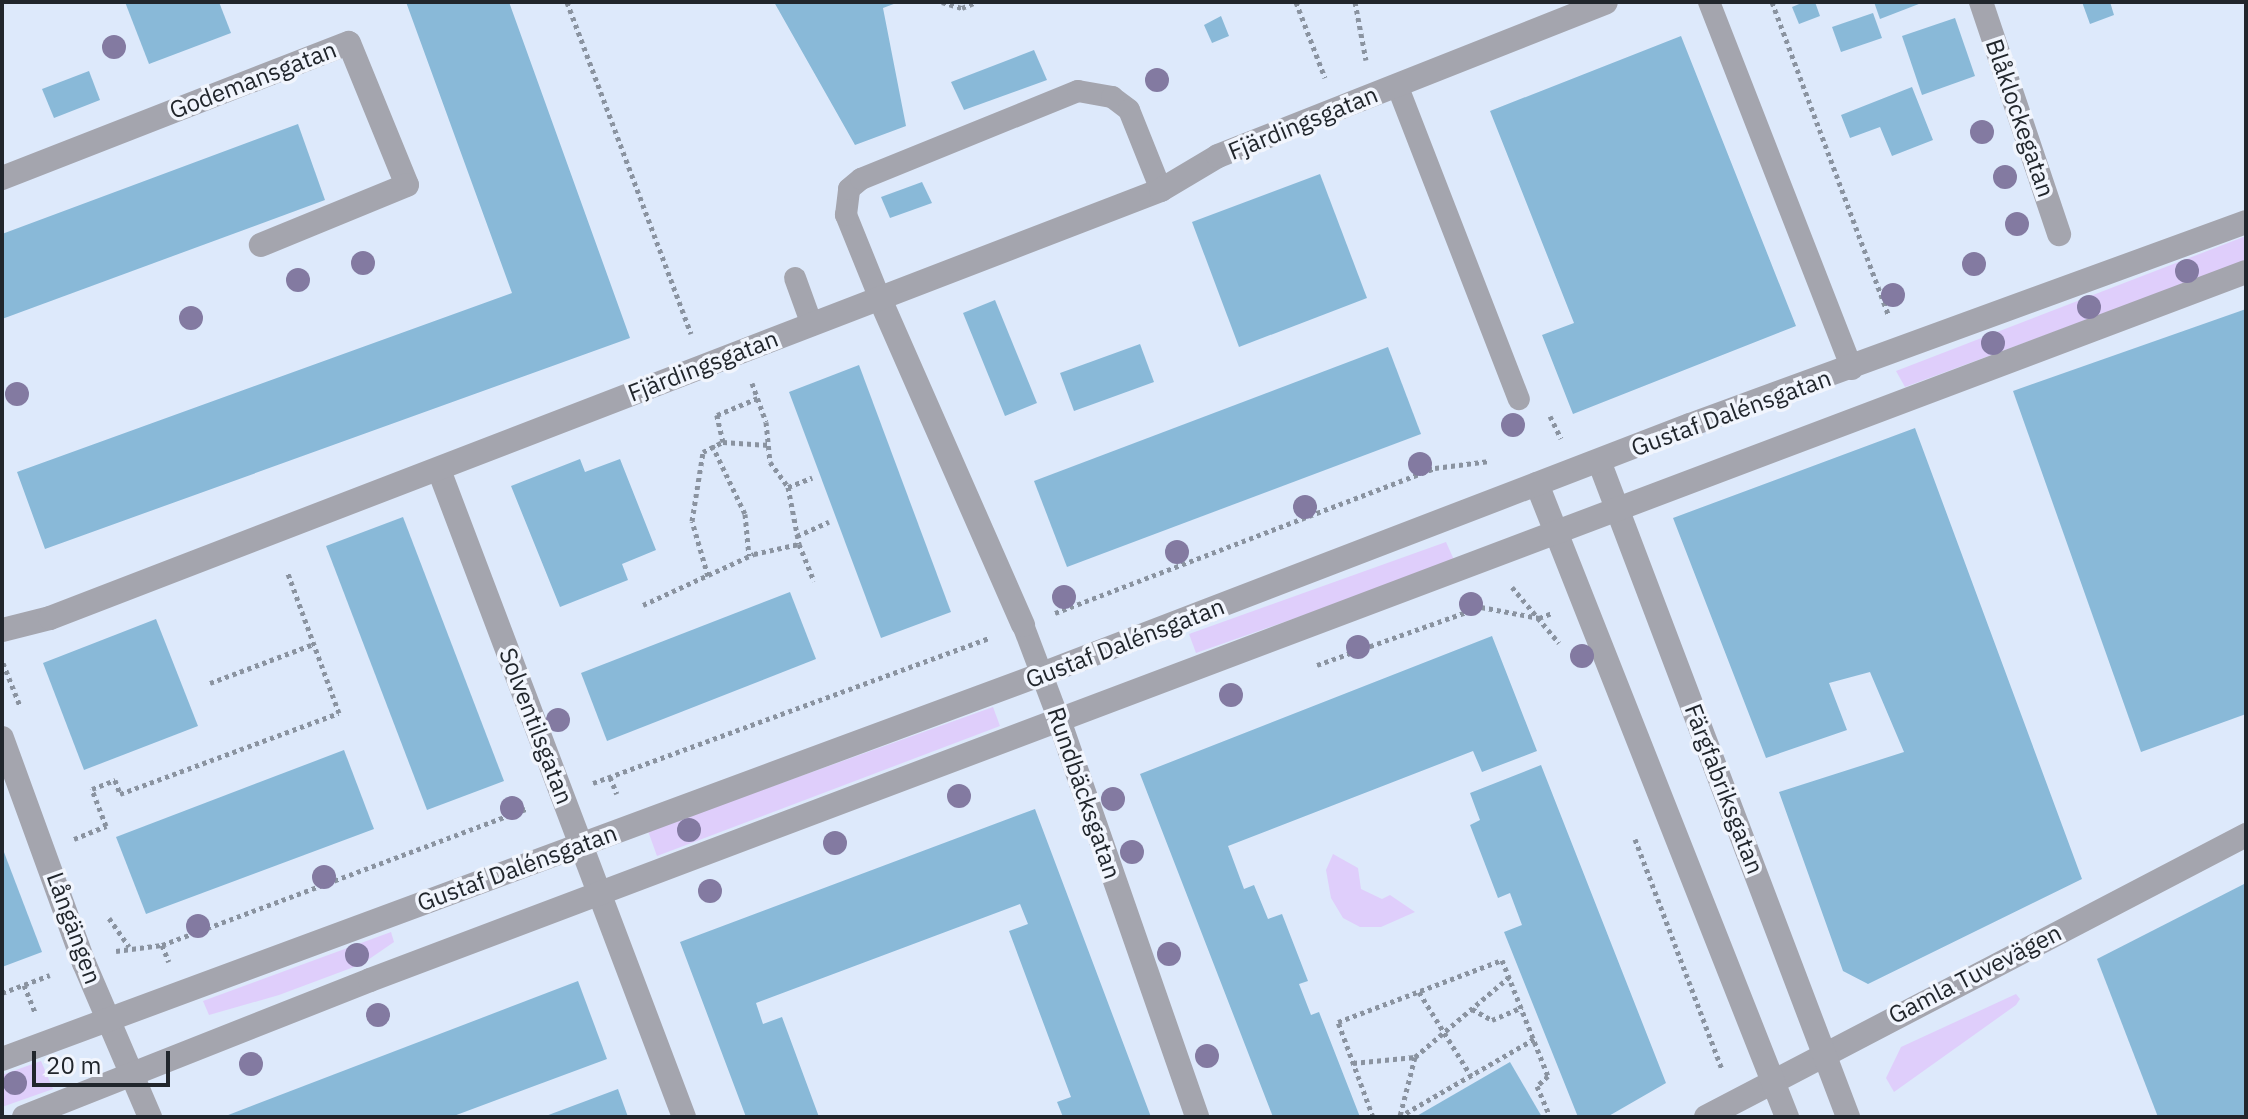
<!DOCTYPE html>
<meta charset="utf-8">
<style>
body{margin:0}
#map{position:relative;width:2248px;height:1119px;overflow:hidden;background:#dde9fb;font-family:"IBM Plex Sans",sans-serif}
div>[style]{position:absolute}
.green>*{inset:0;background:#dfcefb}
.building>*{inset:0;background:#89b9d8}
.path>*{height:5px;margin-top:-2.5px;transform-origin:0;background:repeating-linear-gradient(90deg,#8a93a0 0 4px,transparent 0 8px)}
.service>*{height:22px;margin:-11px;padding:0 11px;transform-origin:11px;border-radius:11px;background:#a4a5ae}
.pedestrian>*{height:24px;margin:-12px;padding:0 12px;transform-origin:12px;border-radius:12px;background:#a4a5ae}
.minor>*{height:24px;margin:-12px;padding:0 12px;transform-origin:12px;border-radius:12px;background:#a4a5ae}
.tertiary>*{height:24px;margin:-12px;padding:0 12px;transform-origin:12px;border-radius:12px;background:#a4a5ae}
.trees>*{width:24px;height:24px;margin:-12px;border-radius:50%;background:#837aa1}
span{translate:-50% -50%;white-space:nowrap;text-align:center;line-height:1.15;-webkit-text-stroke:7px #f1f5fd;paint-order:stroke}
.street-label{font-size:24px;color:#21262c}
.frame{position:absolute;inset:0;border:4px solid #21262c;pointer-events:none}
.scale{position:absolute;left:32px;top:1051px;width:138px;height:36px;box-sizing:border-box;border:4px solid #21262c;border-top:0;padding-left:10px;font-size:24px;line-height:28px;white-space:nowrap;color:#21262c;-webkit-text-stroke:6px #f1f5fd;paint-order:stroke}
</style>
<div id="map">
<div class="green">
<i style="clip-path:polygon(2246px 236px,2246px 261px,1905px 387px,1896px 371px)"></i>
<i style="clip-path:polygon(1446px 542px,1455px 562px,1196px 653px,1189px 634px)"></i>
<i style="clip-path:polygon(993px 707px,1000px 726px,657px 856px,648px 831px)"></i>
<i style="clip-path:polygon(1333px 854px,1358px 868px,1361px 889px,1382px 899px,1390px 895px,1415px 912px,1381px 927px,1360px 927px,1343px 918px,1331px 898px,1326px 870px)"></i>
<i style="clip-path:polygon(391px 932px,394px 942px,362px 964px,279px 995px,209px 1015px,203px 1001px)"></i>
<i style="clip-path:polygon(2016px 994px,2020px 999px,2016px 1005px,1894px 1092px,1886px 1078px,1901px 1047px)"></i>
<i style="clip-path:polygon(41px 1061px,53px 1089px,2px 1107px,2px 1075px)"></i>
</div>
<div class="building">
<i style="clip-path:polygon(125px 2px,219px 2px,231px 33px,149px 64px)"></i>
<i style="clip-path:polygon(406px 2px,509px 2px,630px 338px,45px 549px,17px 472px,512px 293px)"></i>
<i style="clip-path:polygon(774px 2px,899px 2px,883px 8px,906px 126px,855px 145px)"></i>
<i style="clip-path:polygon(1804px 2px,1815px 2px,1820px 16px,1799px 24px,1792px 7px)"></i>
<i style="clip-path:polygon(1874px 2px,1924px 2px,1880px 19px)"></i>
<i style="clip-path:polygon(2082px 2px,2110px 2px,2114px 15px,2090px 24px)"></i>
<i style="clip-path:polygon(1873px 13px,1882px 38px,1841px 52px,1832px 27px)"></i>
<i style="clip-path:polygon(1221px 16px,1229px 36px,1212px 43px,1204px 25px)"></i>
<i style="clip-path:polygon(1955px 18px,1975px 76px,1922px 95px,1902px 36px)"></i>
<i style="clip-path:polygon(1681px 36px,1796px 326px,1573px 414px,1542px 335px,1574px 323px,1490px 111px)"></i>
<i style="clip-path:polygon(1034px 50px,1047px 80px,964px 110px,951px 82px)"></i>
<i style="clip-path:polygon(89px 71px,100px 100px,54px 118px,42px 89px)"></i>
<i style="clip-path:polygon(1912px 87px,1933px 140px,1892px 156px,1880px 127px,1850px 138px,1841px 115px)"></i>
<i style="clip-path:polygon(298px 124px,325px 200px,2px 319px,2px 234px)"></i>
<i style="clip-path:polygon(1320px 174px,1367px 298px,1239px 347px,1192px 222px)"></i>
<i style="clip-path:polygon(922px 182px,932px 203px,890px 218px,881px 197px)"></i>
<i style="clip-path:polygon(995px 300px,1037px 403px,1005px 416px,963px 313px)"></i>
<i style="clip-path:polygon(2246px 309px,2246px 714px,2141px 752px,2013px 391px)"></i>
<i style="clip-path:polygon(1140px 344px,1154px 382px,1074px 411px,1060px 373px)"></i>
<i style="clip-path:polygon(1388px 347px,1421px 434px,1067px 567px,1034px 481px)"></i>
<i style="clip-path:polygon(859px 365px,951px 612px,881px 638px,789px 392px)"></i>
<i style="clip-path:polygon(1915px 428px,2082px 879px,1868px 984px,1843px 971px,1779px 792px,1904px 752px,1870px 672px,1829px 683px,1847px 730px,1766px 758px,1673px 518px)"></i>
<i style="clip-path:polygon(580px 459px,585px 472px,620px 459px,656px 550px,622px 564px,628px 580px,560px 607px,511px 486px)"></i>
<i style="clip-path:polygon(403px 517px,504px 781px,427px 810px,326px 546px)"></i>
<i style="clip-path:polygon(790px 592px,816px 659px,607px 741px,581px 673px)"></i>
<i style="clip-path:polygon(156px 619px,198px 726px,84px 770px,43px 663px)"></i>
<i style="clip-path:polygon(1492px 636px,1537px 751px,1482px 772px,1473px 751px,1228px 846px,1244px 889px,1254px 885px,1268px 919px,1282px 914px,1308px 981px,1299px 984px,1311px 1015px,1319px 1012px,1360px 1117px,1273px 1117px,1140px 774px)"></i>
<i style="clip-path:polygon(344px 750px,374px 829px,146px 914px,116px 837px)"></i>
<i style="clip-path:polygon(1541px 765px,1666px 1083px,1607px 1117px,1578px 1117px,1504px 932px,1522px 925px,1510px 893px,1498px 898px,1470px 825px,1480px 820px,1470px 793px)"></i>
<i style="clip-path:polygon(1035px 809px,1151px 1117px,1063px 1117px,1057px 1102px,1071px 1097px,1009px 931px,1028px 924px,1020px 904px,756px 1003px,763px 1024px,782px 1017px,819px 1117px,746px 1117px,680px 942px)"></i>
<i style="clip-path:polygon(2px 847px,42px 952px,2px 967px)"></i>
<i style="clip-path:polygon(2246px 883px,2246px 1117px,2158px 1117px,2097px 959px)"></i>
<i style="clip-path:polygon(578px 981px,607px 1059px,451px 1117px,223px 1117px)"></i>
<i style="clip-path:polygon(1510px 1062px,1542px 1117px,1415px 1117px)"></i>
<i style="clip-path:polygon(618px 1089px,628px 1117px,543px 1117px)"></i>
</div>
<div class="path">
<i style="left:567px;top:2px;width:354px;rotate:69.5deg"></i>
<i style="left:942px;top:2px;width:21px;rotate:17deg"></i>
<i style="left:962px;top:8px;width:15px;rotate:-23deg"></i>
<i style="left:1296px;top:2px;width:81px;rotate:69.1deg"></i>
<i style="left:1355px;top:2px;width:59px;rotate:79.3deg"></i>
<i style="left:1772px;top:2px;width:335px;rotate:69.6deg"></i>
<i style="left:752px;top:383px;width:41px;rotate:70.3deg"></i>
<i style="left:766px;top:422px;width:40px;rotate:84.3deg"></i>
<i style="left:770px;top:462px;width:31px;rotate:54deg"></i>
<i style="left:788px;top:487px;width:58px;rotate:79.1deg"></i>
<i style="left:799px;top:544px;width:40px;rotate:68deg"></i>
<i style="left:1550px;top:416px;width:25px;rotate:64deg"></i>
<i style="left:723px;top:442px;width:28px;rotate:-103deg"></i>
<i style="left:717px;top:415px;width:44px;rotate:-22.5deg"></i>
<i style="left:712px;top:445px;width:76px;rotate:64.4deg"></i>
<i style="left:745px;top:514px;width:42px;rotate:84.6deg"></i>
<i style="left:788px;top:487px;width:26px;rotate:-21deg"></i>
<i style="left:797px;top:536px;width:35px;rotate:-24deg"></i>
<i style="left:708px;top:576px;width:57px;rotate:-106.2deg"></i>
<i style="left:692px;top:521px;width:70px;rotate:-80.9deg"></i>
<i style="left:703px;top:452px;width:22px;rotate:-27deg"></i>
<i style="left:723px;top:442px;width:45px;rotate:3.8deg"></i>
<i style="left:1512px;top:587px;width:73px;rotate:50deg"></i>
<i style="left:643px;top:605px;width:122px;rotate:-24.7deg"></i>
<i style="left:754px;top:554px;width:46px;rotate:-12.5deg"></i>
<i style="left:1055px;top:613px;width:407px;rotate:-20.9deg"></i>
<i style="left:1435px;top:468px;width:55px;rotate:-7.3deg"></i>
<i style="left:3px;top:663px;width:46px;rotate:68.4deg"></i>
<i style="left:1317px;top:665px;width:174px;rotate:-19.5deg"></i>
<i style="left:1481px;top:607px;width:59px;rotate:10.7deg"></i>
<i style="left:1539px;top:618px;width:14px;rotate:-21deg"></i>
<i style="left:210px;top:683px;width:111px;rotate:-20.6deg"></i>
<i style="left:610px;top:777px;width:18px;rotate:68deg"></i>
<i style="left:593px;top:783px;width:423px;rotate:-20.1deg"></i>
<i style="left:74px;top:839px;width:35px;rotate:-22deg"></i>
<i style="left:106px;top:826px;width:40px;rotate:-111deg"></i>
<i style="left:92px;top:789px;width:25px;rotate:-21deg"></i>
<i style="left:115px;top:780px;width:15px;rotate:70deg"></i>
<i style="left:120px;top:794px;width:233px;rotate:-20.3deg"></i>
<i style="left:339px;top:713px;width:151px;rotate:-110.1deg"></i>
<i style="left:1635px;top:839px;width:246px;rotate:69.3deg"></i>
<i style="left:109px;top:918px;width:35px;rotate:55deg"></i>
<i style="left:162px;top:945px;width:18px;rotate:68deg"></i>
<i style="left:116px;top:951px;width:46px;rotate:-7.4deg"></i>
<i style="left:162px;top:945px;width:391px;rotate:-20.5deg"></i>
<i style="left:24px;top:985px;width:29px;rotate:68deg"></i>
<i style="left:1419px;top:992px;width:99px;rotate:58.2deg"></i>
<i style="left:2px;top:993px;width:51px;rotate:-20.6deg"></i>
<i style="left:1472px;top:1009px;width:23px;rotate:29deg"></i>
<i style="left:1492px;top:1020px;width:33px;rotate:-23deg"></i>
<i style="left:1415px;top:1057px;width:123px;rotate:-40.4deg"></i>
<i style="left:1353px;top:1063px;width:62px;rotate:-5.5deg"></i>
<i style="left:1415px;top:1057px;width:61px;rotate:104.3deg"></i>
<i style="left:1373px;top:1117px;width:101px;rotate:-110.2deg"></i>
<i style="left:1338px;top:1022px;width:175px;rotate:-20.7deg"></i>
<i style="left:1502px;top:960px;width:125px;rotate:68.4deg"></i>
<i style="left:1548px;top:1076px;width:15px;rotate:138deg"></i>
<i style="left:1537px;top:1086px;width:34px;rotate:67deg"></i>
<i style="left:1399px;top:1117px;width:156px;rotate:-30deg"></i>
</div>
<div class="service">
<i style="left:1709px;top:2px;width:394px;rotate:68.7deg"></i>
<i style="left:1397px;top:85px;width:337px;rotate:68.8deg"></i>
<i style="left:795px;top:278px;width:50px;rotate:70.1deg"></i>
<i style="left:880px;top:299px;width:91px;rotate:-112deg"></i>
<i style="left:846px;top:215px;width:26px;rotate:-83deg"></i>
<i style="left:849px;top:189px;width:16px;rotate:-40deg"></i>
<i style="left:861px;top:179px;width:234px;rotate:-22.1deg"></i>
<i style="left:1078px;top:91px;width:35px;rotate:10deg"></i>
<i style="left:1112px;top:97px;width:21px;rotate:37deg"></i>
<i style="left:1129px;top:110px;width:86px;rotate:68.2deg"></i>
<i style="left:1023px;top:625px;width:105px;rotate:69.3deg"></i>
</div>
<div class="pedestrian">
<i style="left:880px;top:299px;width:356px;rotate:66.3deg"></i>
</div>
<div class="minor">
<i style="left:1981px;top:2px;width:245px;rotate:71.4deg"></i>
<i style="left:2px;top:178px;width:372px;rotate:-21.3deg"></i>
<i style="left:349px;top:43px;width:153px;rotate:67.8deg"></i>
<i style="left:407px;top:185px;width:158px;rotate:157.7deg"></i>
<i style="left:439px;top:470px;width:692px;rotate:69.26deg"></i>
<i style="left:2px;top:630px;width:49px;rotate:-14deg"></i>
<i style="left:50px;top:618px;width:1191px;rotate:-21.07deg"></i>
<i style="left:1161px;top:190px;width:66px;rotate:-30.8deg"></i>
<i style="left:1218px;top:156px;width:417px;rotate:-21.6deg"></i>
<i style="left:1060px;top:723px;width:417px;rotate:70.8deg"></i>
<i style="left:2px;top:738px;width:239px;rotate:70deg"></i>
<i style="left:84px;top:963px;width:168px;rotate:66.8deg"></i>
<i style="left:1706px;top:1117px;width:609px;rotate:-27.57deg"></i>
</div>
<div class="tertiary">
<i style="left:1599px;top:461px;width:702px;rotate:69.21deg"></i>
<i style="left:1537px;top:484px;width:681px;rotate:68.45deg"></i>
<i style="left:2px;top:1059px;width:1109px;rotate:-20.31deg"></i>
<i style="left:1042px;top:674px;width:694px;rotate:-21.02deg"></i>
<i style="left:1690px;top:425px;width:592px;rotate:-20.06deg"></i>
<i style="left:24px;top:1117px;width:372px;rotate:-21.6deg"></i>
<i style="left:370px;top:980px;width:2005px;rotate:-20.68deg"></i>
</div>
<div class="trees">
<i style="left:114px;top:47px"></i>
<i style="left:1157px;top:80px"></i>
<i style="left:1982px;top:132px"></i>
<i style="left:2005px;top:177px"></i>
<i style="left:2017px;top:224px"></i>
<i style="left:363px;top:263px"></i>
<i style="left:1974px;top:264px"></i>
<i style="left:2187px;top:271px"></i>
<i style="left:298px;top:280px"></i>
<i style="left:1893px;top:295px"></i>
<i style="left:2089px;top:307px"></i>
<i style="left:191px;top:318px"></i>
<i style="left:1993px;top:343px"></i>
<i style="left:17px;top:394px"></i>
<i style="left:1513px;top:425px"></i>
<i style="left:1420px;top:464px"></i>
<i style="left:1305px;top:507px"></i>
<i style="left:1177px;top:552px"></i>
<i style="left:1064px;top:597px"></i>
<i style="left:1471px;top:604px"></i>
<i style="left:1358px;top:647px"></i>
<i style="left:1582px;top:656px"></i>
<i style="left:1231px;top:695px"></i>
<i style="left:558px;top:720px"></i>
<i style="left:959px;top:796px"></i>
<i style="left:1113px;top:799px"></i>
<i style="left:512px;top:808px"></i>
<i style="left:689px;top:830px"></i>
<i style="left:835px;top:843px"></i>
<i style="left:1132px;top:852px"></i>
<i style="left:324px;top:877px"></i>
<i style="left:710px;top:891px"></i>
<i style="left:198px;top:926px"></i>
<i style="left:1169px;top:954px"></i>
<i style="left:357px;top:955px"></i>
<i style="left:378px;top:1015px"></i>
<i style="left:1207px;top:1056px"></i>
<i style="left:251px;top:1064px"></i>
<i style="left:15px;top:1083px"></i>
</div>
<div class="street-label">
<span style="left:253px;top:80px;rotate:-21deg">Godemansgatan</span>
<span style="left:2020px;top:118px;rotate:71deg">Blåklockegatan</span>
<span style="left:1303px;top:123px;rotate:-22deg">Fjärdingsgatan</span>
<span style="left:703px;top:366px;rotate:-21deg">Fjärdingsgatan</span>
<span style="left:1731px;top:413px;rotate:-20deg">Gustaf Dalénsgatan</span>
<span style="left:1125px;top:643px;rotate:-21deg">Gustaf Dalénsgatan</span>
<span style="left:536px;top:726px;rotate:69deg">Solventilsgatan</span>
<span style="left:1724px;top:789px;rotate:69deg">Färgfabriksgatan</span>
<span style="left:1084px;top:793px;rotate:71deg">Rundbäcksgatan</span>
<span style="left:517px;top:868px;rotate:-20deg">Gustaf Dalénsgatan</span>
<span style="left:74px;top:928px;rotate:70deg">Långängen</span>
<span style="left:1975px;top:974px;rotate:-27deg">Gamla Tuvevägen</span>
</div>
<div class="frame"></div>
<div class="scale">20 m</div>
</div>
